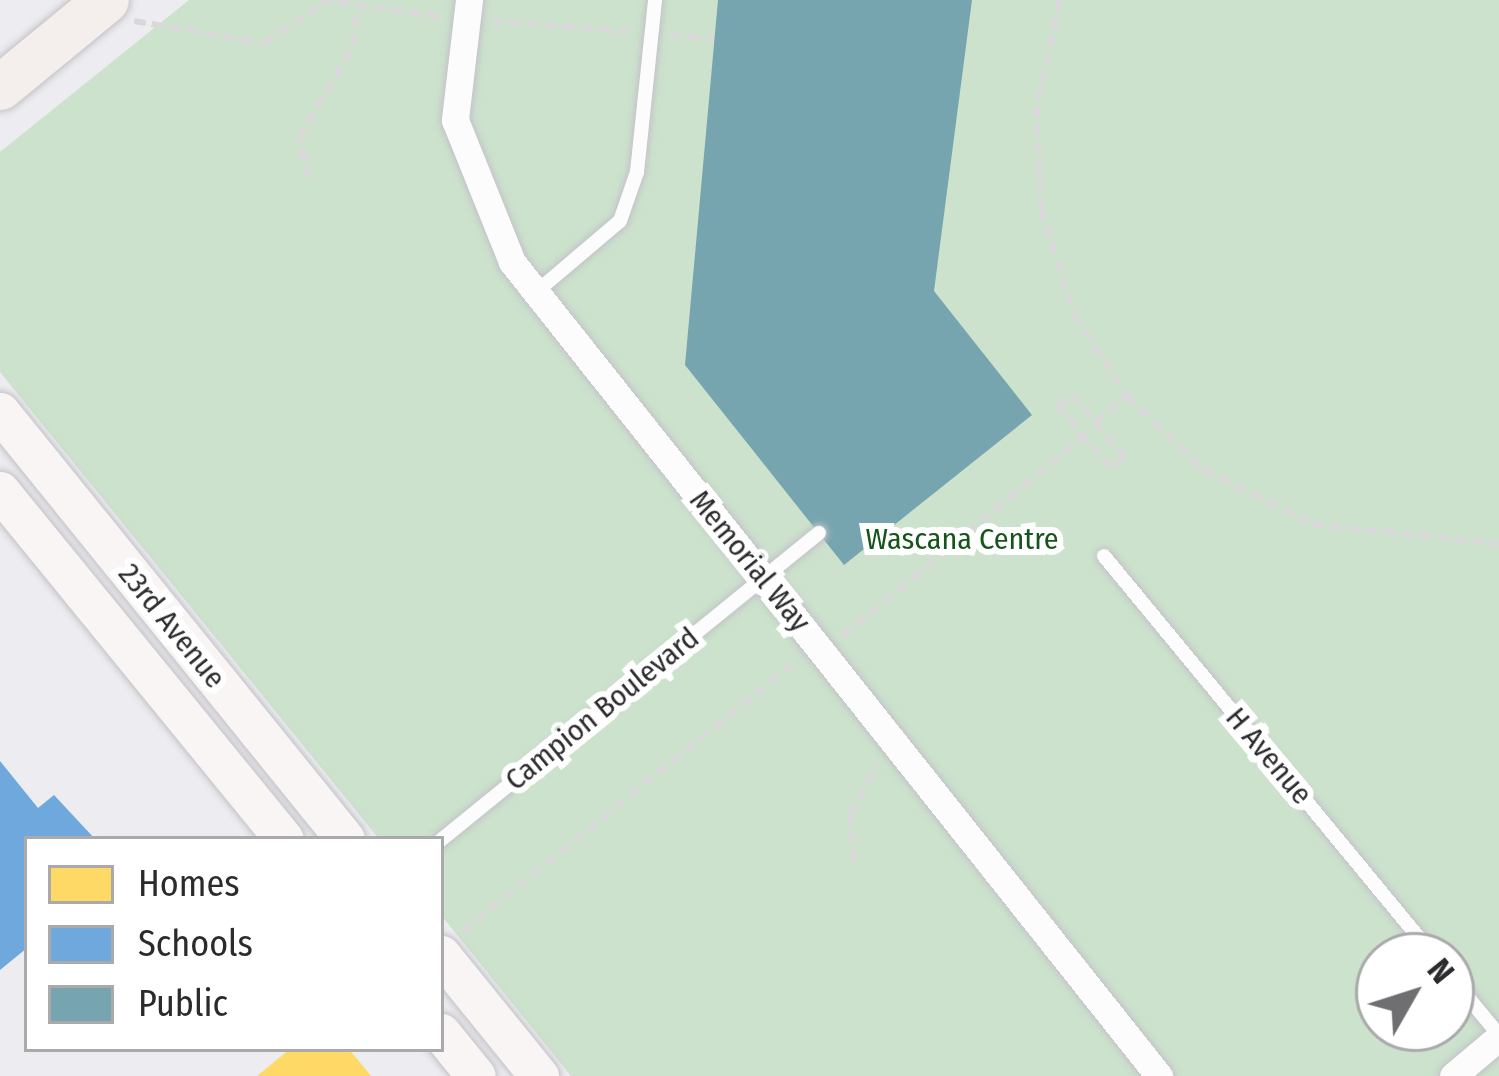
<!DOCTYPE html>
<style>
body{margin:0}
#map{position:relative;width:1499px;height:1076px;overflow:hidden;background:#ececf1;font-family:"Fira Sans Condensed",sans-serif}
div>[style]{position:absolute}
.green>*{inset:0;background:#cce2cd}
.homes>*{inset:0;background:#ffd966}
.schools>*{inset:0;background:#6fa8dc}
.public>*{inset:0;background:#76a5af}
.path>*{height:6px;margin-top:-3px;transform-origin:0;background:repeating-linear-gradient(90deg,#d9d9da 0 12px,transparent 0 18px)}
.roads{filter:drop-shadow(0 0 3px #c3c3c7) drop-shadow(0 0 3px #c3c3c7)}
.lane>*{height:14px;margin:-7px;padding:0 7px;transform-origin:7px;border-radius:7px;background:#fcfcfd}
.street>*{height:27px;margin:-13.5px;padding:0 13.5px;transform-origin:13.5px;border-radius:13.5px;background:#fcfcfd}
.secondary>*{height:39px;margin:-19.5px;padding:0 19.5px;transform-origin:19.5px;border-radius:19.5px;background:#f8f5f4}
.primary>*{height:45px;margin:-22.5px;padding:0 22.5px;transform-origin:22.5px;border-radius:22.5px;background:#f4efec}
span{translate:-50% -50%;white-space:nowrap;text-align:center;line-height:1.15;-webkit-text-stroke:12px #fff;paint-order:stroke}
.park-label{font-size:30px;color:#165419}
.street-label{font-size:30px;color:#2b2b2e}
.legend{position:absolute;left:24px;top:836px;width:420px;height:216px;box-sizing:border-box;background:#fff;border:3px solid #aaaaab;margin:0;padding:15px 21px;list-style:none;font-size:36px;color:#2b2b2e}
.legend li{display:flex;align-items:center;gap:24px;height:60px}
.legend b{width:60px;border:3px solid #aaaaab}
.north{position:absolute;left:1355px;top:932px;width:120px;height:120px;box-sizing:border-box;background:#fff;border:3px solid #aaaaab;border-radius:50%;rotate:51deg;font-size:33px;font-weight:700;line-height:48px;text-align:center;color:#2b2b2e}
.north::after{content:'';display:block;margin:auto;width:42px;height:54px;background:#6f6f72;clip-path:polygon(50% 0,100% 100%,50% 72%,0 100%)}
</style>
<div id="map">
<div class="green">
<i style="clip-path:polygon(evenodd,189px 0,1499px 0,1499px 1076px,571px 1076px,441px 915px,441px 839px,379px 839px,0 372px,0 152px,189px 0,1379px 956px,1451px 956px,1451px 1028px,1379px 1028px,1379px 956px)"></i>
</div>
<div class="homes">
<i style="clip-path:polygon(290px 1049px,349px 1049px,371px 1076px,257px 1076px)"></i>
</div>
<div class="schools">
<i style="clip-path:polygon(0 761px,38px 808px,54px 795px,95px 839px,27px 839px,27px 948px,0 970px)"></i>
</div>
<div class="public">
<i style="clip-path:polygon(718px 0,972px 0,934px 291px,1032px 415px,844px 565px,685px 365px)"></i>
</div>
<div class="path">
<i style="left:320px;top:0;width:123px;rotate:7.9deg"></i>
<i style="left:1060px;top:0;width:109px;rotate:102.1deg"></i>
<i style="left:1037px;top:107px;width:102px;rotate:87.8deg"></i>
<i style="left:1041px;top:209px;width:111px;rotate:72.2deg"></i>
<i style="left:1075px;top:315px;width:96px;rotate:57.3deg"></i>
<i style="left:1127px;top:396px;width:105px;rotate:43.8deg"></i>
<i style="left:1203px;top:469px;width:122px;rotate:26.8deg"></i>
<i style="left:1312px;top:524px;width:188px;rotate:6.1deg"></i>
<i style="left:134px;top:21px;width:132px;rotate:9.6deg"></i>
<i style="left:264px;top:43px;width:68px;rotate:-33deg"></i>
<i style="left:491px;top:21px;width:142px;rotate:4.4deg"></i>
<i style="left:670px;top:35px;width:44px;rotate:3.9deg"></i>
<i style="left:309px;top:178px;width:40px;rotate:-104.4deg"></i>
<i style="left:299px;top:139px;width:108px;rotate:-59.9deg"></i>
<i style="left:353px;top:46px;width:35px;rotate:-83deg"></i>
<i style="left:1072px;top:394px;width:82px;rotate:50.5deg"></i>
<i style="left:1124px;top:457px;width:17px;rotate:140deg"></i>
<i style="left:1111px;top:468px;width:82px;rotate:-130.5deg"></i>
<i style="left:1058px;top:406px;width:18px;rotate:-41deg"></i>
<i style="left:1095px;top:423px;width:42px;rotate:-40.2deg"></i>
<i style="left:842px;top:637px;width:315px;rotate:-39.7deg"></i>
<i style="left:854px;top:862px;width:47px;rotate:-94.9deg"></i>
<i style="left:850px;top:815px;width:57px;rotate:-60.8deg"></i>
<i style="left:462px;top:932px;width:431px;rotate:-39deg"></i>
</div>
<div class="roads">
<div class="lane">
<i style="left:535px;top:293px;width:111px;rotate:-40.3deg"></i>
<i style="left:620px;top:221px;width:52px;rotate:-70.9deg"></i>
<i style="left:637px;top:172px;width:173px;rotate:-84deg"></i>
<i style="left:1104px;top:556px;width:519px;rotate:50.48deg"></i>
<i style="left:441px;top:840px;width:487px;rotate:-39.1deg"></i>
<i style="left:1451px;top:977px;width:75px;rotate:50.4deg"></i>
</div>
<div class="street">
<i style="left:469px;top:0;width:121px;rotate:96.7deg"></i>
<i style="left:455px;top:120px;width:153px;rotate:68.1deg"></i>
<i style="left:512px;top:262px;width:1040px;rotate:51.52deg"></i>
<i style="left:1453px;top:1076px;width:60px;rotate:-40.3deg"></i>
</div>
<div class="secondary">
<i style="left:0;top:412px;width:549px;rotate:51.06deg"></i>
<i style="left:0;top:491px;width:449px;rotate:50.8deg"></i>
<i style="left:441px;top:955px;width:156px;rotate:51deg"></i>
<i style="left:441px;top:1033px;width:55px;rotate:50.9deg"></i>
</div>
<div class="primary">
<i style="left:0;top:87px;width:137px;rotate:-39.4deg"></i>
</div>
</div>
<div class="park-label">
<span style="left:962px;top:539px">Wascana Centre</span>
</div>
<div class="street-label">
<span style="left:750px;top:561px;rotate:51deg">Memorial Way</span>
<span style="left:172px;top:626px;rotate:51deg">23rd Avenue</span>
<span style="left:602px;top:709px;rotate:-39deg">Campion Boulevard</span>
<span style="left:1269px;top:756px;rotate:50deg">H Avenue</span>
</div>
<ul class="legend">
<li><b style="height:33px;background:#ffd966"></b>Homes</li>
<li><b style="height:33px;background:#6fa8dc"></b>Schools</li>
<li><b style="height:33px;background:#76a5af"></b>Public</li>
</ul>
<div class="north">N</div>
</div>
